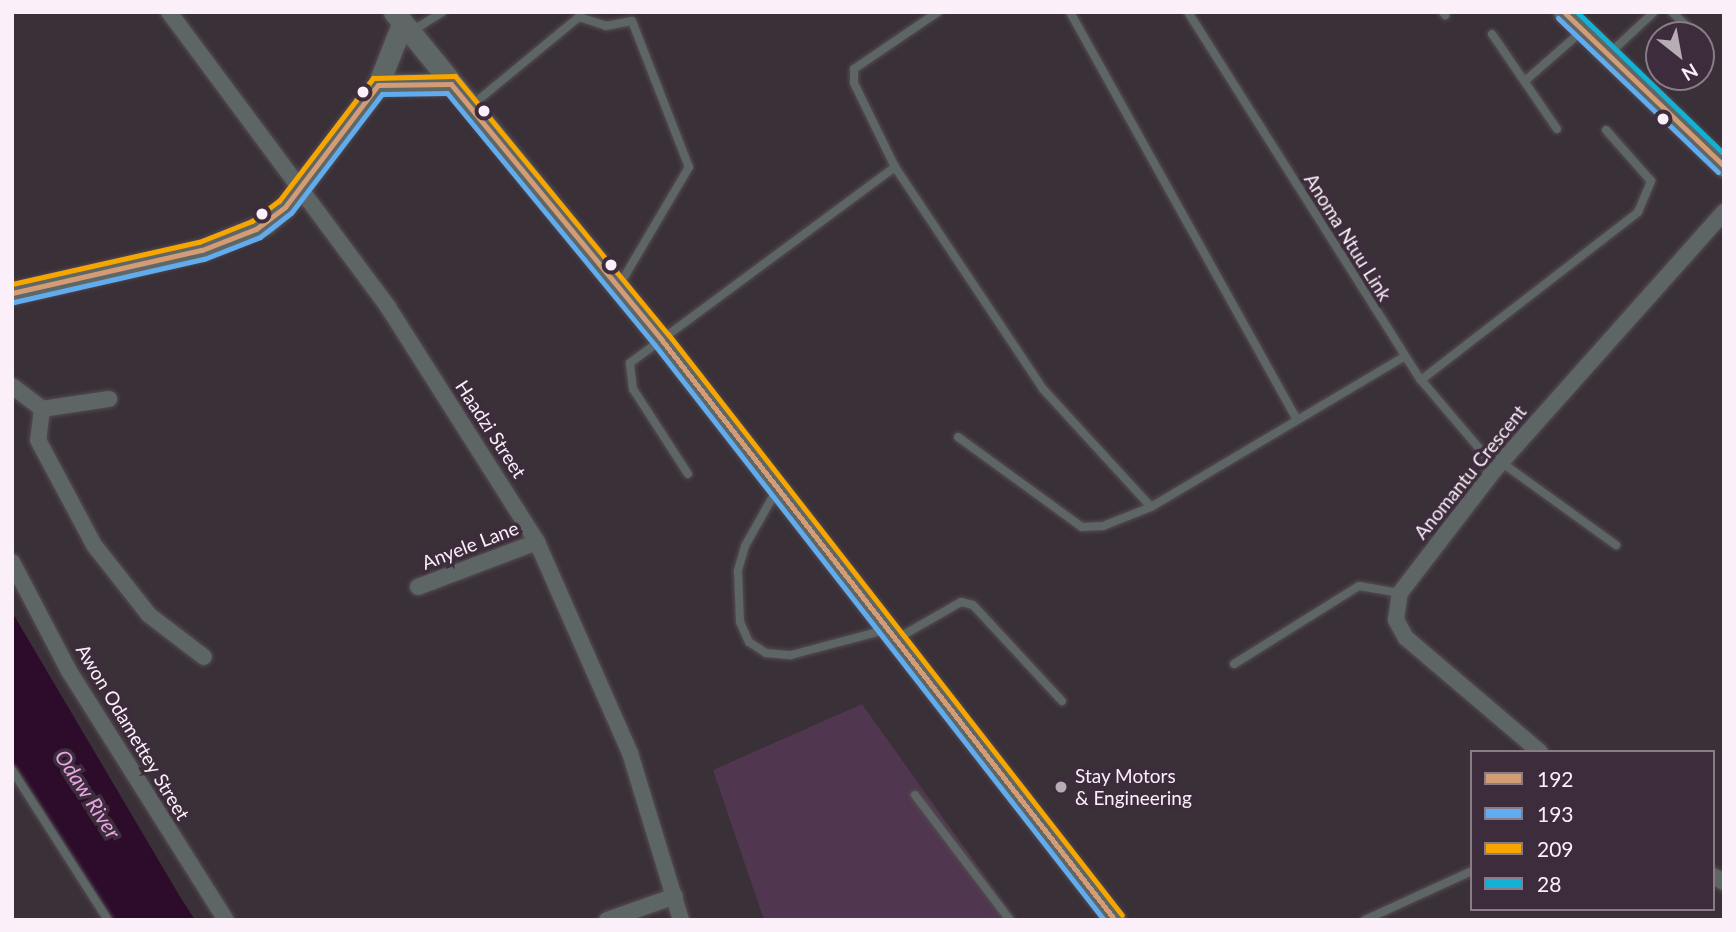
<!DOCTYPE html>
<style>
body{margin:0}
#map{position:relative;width:1736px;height:932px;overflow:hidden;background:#3a3038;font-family:Lato,sans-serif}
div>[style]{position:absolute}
.green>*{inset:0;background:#50364e}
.water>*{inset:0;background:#2c0b2b}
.roads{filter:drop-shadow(0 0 2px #544c52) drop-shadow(0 0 2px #544c52)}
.lane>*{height:8px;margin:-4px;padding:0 4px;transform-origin:4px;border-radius:4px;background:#5e6565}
.street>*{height:16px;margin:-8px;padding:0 8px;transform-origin:8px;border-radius:8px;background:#5e6565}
.secondary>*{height:21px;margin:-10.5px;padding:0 10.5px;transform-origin:10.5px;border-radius:10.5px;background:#5e6666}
.bus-1>*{height:5px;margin:-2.5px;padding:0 2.5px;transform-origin:2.5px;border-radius:2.5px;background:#d39c74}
.bus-2>*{height:5px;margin:-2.5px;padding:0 2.5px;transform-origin:2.5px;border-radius:2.5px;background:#60acee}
.bus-3>*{height:5px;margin:-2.5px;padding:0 2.5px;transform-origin:2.5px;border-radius:2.5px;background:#f7a600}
.bus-4>*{height:5px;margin:-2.5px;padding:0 2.5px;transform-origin:2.5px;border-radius:2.5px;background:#13b2d5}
.dots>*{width:19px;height:19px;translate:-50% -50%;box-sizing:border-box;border:4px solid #3d2d3c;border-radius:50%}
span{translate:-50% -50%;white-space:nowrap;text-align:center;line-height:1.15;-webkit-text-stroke:7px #3d2d3c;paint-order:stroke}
.street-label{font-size:19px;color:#fbf0f9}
.poi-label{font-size:19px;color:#fbf0f9}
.left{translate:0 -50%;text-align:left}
.water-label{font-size:21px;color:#e6a6e1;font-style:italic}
.frame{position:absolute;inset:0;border:14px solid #fbf0f9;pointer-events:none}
.legend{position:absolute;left:1470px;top:750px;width:245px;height:161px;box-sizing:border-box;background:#3d2d3c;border:2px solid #897b88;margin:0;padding:9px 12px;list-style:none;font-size:21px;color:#fbf0f9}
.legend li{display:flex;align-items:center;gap:14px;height:35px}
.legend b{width:35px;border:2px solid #897b88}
.north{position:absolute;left:1645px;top:21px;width:70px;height:70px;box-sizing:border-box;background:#3d2d3c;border:2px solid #897b88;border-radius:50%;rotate:149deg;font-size:19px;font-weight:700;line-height:28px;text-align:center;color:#fbf0f9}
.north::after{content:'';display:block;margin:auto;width:24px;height:32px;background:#b7adb5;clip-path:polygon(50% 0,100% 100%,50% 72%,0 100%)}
</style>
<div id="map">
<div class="green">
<i style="clip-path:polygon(862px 704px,1016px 920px,764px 920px,713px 770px)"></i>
</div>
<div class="water">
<i style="clip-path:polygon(12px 612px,179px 895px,195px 920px,114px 920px,12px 760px)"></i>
</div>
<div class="roads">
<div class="lane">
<i style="left:1070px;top:12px;width:463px;rotate:60.9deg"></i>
<i style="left:1188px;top:12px;width:436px;rotate:57.7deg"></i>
<i style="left:1421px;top:380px;width:116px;rotate:49.6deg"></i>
<i style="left:1443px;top:12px;width:4px;rotate:56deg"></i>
<i style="left:1672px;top:12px;width:33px;rotate:44deg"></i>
<i style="left:412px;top:31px;width:36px;rotate:-32deg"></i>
<i style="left:1492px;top:34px;width:115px;rotate:55.6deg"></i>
<i style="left:1701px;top:40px;width:7px;rotate:45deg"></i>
<i style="left:1610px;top:53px;width:60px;rotate:-43deg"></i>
<i style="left:1526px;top:80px;width:74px;rotate:-41.2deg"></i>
<i style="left:471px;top:106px;width:140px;rotate:-39.5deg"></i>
<i style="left:579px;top:17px;width:28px;rotate:18deg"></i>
<i style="left:606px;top:26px;width:26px;rotate:-11deg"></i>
<i style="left:632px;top:21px;width:157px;rotate:68.7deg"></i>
<i style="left:689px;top:167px;width:136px;rotate:120.5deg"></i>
<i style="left:895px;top:167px;width:267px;rotate:56.3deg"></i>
<i style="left:1043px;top:389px;width:160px;rotate:47.5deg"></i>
<i style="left:1421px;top:380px;width:274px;rotate:-37.7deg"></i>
<i style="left:1638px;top:212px;width:34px;rotate:-67deg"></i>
<i style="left:1651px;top:181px;width:68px;rotate:-131.4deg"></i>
<i style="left:958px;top:437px;width:153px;rotate:36deg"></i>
<i style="left:1082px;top:527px;width:21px;rotate:-3deg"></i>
<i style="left:1103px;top:526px;width:52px;rotate:-21.6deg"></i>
<i style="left:1151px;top:507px;width:295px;rotate:-30.7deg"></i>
<i style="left:1501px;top:462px;width:142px;rotate:35.8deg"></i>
<i style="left:688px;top:474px;width:101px;rotate:-122.9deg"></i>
<i style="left:633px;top:389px;width:26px;rotate:-97deg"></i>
<i style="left:630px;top:363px;width:330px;rotate:-36.5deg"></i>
<i style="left:895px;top:167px;width:93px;rotate:-116deg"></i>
<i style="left:854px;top:83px;width:14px;rotate:-90deg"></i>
<i style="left:854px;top:69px;width:102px;rotate:-34.2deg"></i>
<i style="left:776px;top:491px;width:63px;rotate:119.4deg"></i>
<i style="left:745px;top:546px;width:26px;rotate:106deg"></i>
<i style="left:738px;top:571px;width:51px;rotate:87.8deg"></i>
<i style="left:740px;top:622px;width:22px;rotate:66deg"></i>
<i style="left:749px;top:642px;width:20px;rotate:33deg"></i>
<i style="left:766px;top:653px;width:25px;rotate:5deg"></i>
<i style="left:791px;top:655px;width:97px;rotate:-14.9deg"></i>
<i style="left:898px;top:638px;width:73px;rotate:-29.7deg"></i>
<i style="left:961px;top:602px;width:12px;rotate:14deg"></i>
<i style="left:973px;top:605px;width:131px;rotate:47.2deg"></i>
<i style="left:1234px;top:664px;width:147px;rotate:-32deg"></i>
<i style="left:1359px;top:586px;width:42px;rotate:9.7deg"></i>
<i style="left:12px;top:770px;width:178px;rotate:57.4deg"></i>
<i style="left:915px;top:795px;width:157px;rotate:52.8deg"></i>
<i style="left:1365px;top:920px;width:118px;rotate:-24.6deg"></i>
</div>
<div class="street">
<i style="left:169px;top:12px;width:367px;rotate:53.4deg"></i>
<i style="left:388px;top:307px;width:278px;rotate:57.6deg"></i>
<i style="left:537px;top:542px;width:231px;rotate:66.2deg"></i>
<i style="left:630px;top:753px;width:175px;rotate:73deg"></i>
<i style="left:12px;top:386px;width:38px;rotate:37deg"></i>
<i style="left:42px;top:409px;width:31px;rotate:97deg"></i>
<i style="left:38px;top:440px;width:119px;rotate:61.9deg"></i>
<i style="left:94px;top:545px;width:89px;rotate:51.8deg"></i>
<i style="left:149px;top:615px;width:69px;rotate:37.4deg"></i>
<i style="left:42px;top:409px;width:68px;rotate:-8.5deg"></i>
<i style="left:12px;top:562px;width:123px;rotate:62.4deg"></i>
<i style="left:69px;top:671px;width:294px;rotate:57.8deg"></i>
<i style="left:418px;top:587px;width:127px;rotate:-20.7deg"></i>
<i style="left:1540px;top:752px;width:176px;rotate:-139.6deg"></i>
<i style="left:1406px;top:638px;width:21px;rotate:-119deg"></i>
<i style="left:1396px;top:620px;width:27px;rotate:-82deg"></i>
<i style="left:1400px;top:593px;width:158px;rotate:-52.5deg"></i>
<i style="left:1496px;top:468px;width:343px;rotate:-48.3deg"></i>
<i style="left:1713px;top:876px;width:13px;rotate:29deg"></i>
<i style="left:607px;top:920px;width:72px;rotate:-19.4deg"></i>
</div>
<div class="secondary">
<i style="left:394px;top:12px;width:422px;rotate:50.8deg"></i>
<i style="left:661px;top:339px;width:737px;rotate:52deg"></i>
<i style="left:1564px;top:12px;width:222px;rotate:43.9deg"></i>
<i style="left:378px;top:85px;width:73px;rotate:-0.8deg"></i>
<i style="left:12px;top:293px;width:195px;rotate:-12.8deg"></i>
<i style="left:202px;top:250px;width:68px;rotate:-22.4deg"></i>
<i style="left:265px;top:224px;width:26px;rotate:-40deg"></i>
<i style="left:285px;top:207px;width:153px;rotate:-52.7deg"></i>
<i style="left:378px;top:85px;width:66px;rotate:-68.5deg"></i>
</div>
</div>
<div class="bus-1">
<i style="left:1564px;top:12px;width:222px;rotate:43.9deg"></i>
<i style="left:12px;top:293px;width:195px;rotate:-12.8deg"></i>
<i style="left:202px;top:250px;width:58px;rotate:-21.3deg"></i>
<i style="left:256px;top:229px;width:36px;rotate:-37deg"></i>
<i style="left:285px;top:207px;width:153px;rotate:-52.7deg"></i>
<i style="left:378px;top:85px;width:73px;rotate:-0.8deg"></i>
<i style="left:451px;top:84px;width:330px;rotate:50.5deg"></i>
<i style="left:661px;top:339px;width:737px;rotate:52deg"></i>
</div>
<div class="bus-2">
<i style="left:1558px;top:18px;width:222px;rotate:43.9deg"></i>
<i style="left:14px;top:302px;width:195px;rotate:-12.8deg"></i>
<i style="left:204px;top:259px;width:60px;rotate:-21.4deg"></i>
<i style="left:260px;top:237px;width:39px;rotate:-38deg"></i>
<i style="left:291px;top:213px;width:150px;rotate:-52.6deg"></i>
<i style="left:382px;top:94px;width:65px;rotate:-0.9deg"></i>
<i style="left:447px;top:93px;width:325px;rotate:50.5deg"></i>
<i style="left:654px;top:344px;width:731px;rotate:52deg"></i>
</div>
<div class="bus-3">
<i style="left:12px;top:284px;width:192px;rotate:-12.7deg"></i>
<i style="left:199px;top:242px;width:57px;rotate:-21.6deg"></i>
<i style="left:252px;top:221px;width:34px;rotate:-37deg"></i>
<i style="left:279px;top:201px;width:155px;rotate:-52.6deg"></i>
<i style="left:373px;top:78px;width:82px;rotate:-1.4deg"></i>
<i style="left:455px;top:76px;width:335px;rotate:50.5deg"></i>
<i style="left:668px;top:334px;width:737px;rotate:52deg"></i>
</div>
<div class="bus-4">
<i style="left:1577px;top:12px;width:204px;rotate:44deg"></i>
</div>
<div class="dots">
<i style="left:363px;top:92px;background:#fbf0f9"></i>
<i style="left:484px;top:111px;background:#fbf0f9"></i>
<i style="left:1663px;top:119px;background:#fbf0f9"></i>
<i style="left:262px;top:214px;background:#fbf0f9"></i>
<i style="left:611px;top:265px;background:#fbf0f9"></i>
<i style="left:1061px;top:787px;background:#b7adb5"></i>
</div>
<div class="street-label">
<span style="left:1348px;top:237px;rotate:58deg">Anoma Ntuu Link</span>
<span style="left:491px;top:429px;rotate:57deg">Haadzi Street</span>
<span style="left:1470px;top:472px;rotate:-51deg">Anomantu Crescent</span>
<span style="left:470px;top:545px;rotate:-21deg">Anyele Lane</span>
<span style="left:133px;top:732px;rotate:59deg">Awon Odamettey Street</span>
</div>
<div class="poi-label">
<span class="left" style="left:1075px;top:787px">Stay Motors<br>&amp; Engineering</span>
</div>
<div class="water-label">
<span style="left:88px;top:794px;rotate:57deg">Odaw River</span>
</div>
<div class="frame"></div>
<ul class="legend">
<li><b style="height:9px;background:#d39c74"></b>192</li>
<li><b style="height:9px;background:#60acee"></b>193</li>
<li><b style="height:9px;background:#f7a600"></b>209</li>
<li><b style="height:9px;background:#13b2d5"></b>28</li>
</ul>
<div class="north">N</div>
</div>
